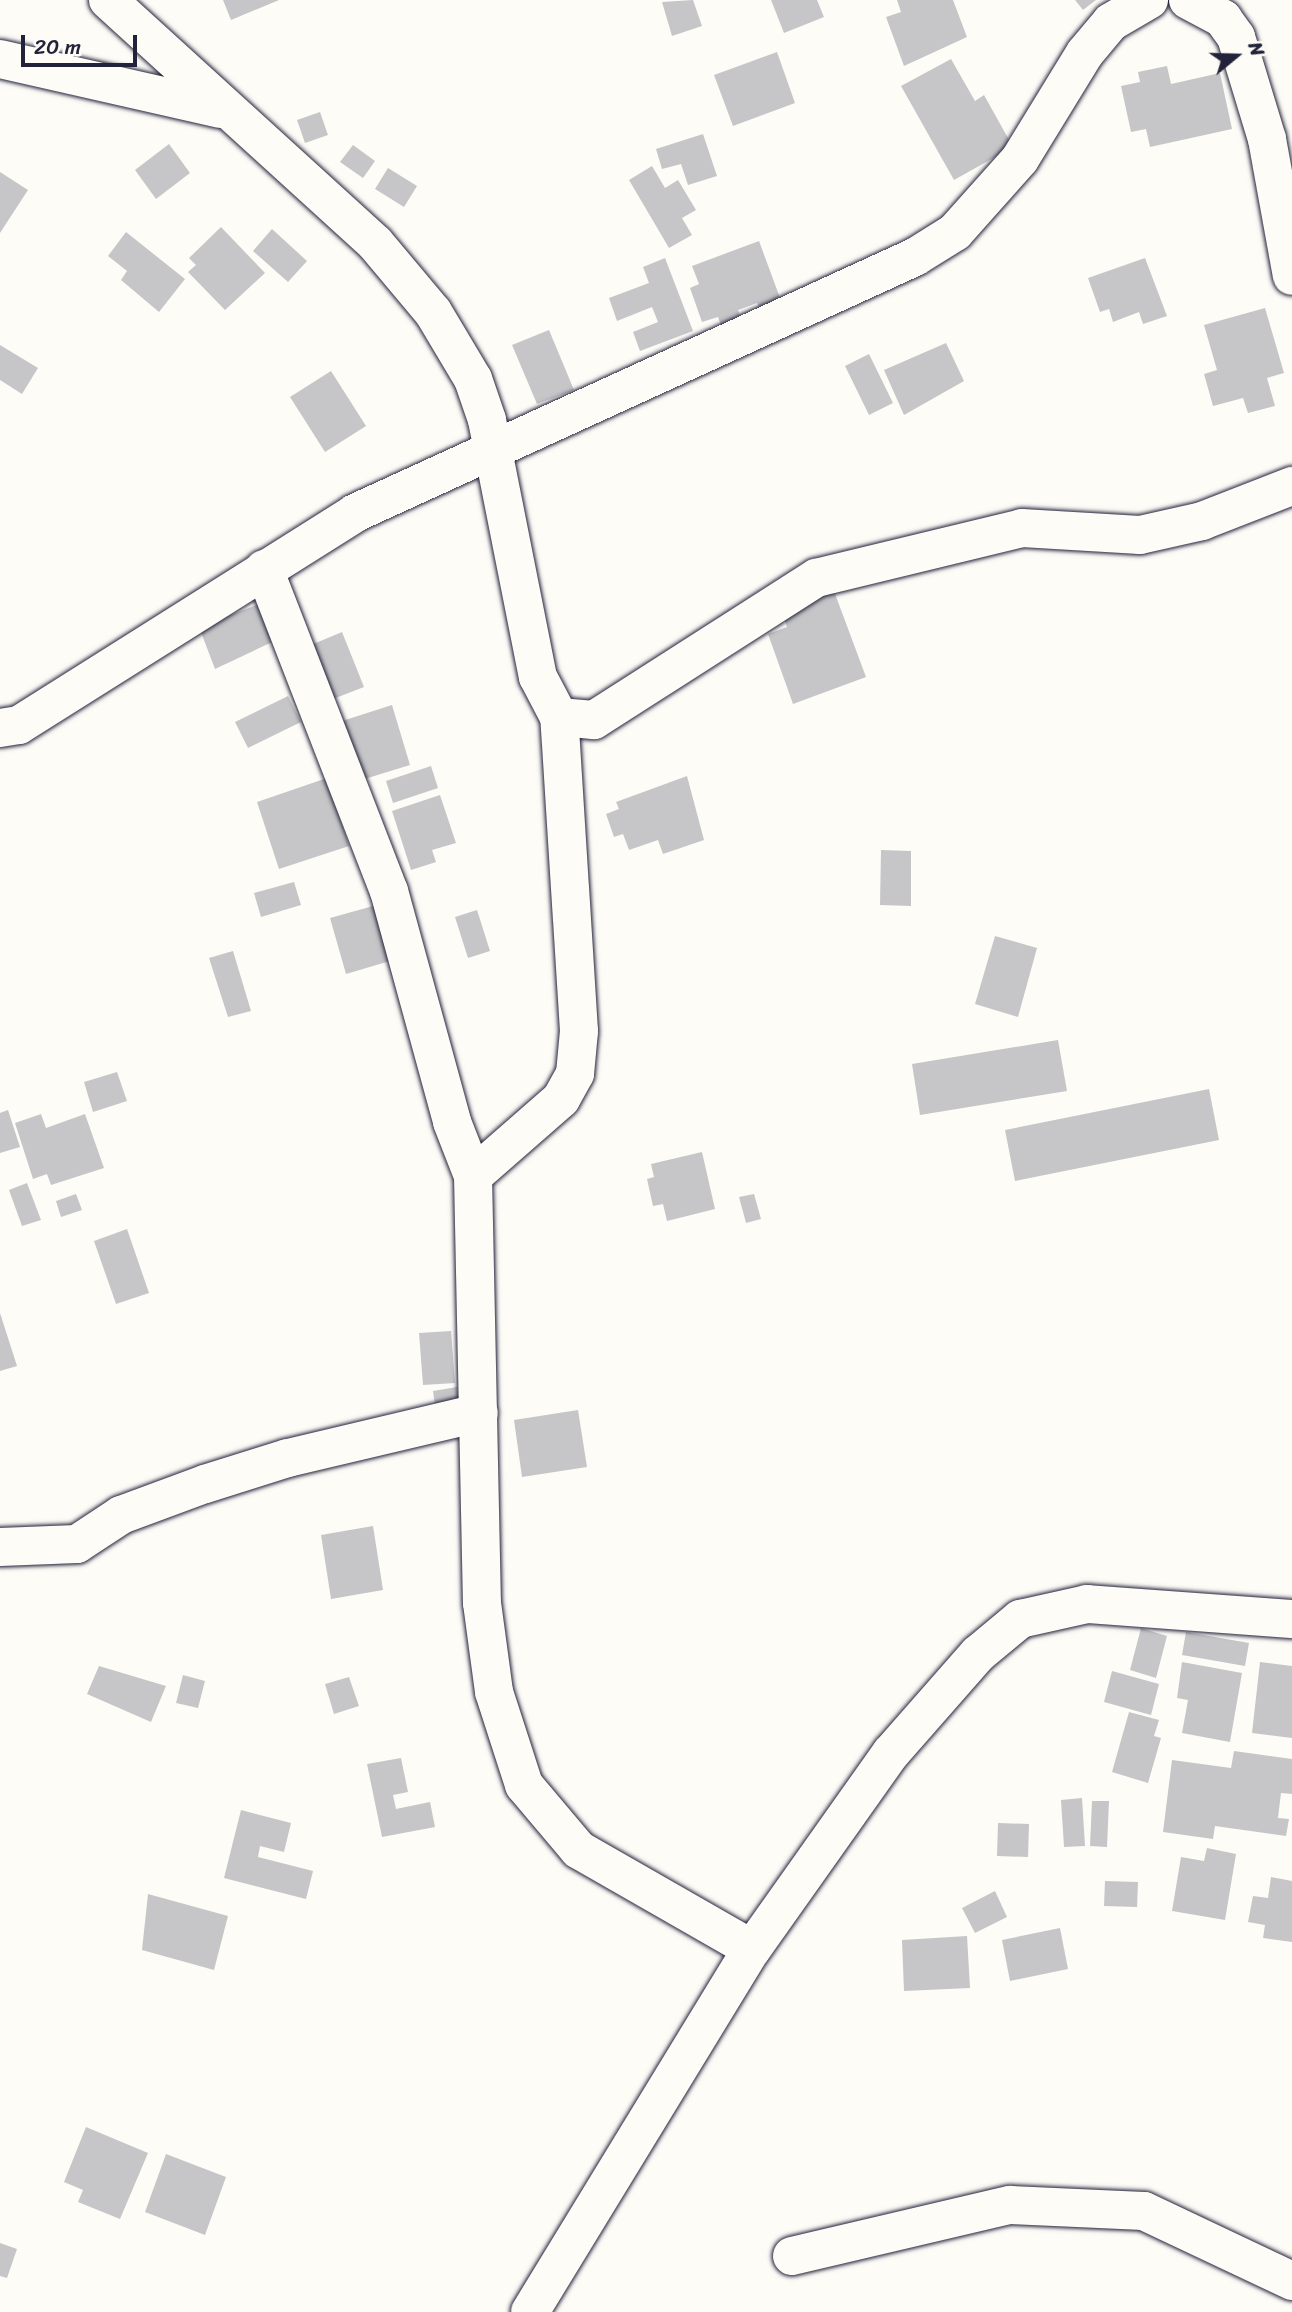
<!DOCTYPE html>
<style>
body{margin:0}
#map{position:relative;width:1292px;height:2312px;overflow:hidden;background:#fdfcf7;font-family:Sriracha,sans-serif}
div>[style]{position:absolute}
.building>*{inset:0;background:#c6c6c8}
.roads{filter:drop-shadow(0 0 2px #22223b) drop-shadow(0 0 2px #22223b)}
.minor>*{height:38px;margin:-19px;padding:0 19px;transform-origin:19px;border-radius:19px;background:#fdfcf7}
span{translate:-50% -50%;white-space:nowrap;text-align:center;line-height:1.15;-webkit-text-stroke:7px #fdfcf7;paint-order:stroke}
.north{position:absolute;left:1201px;top:21px;width:70px;height:70px;-webkit-text-stroke:5px #fdfcf7;paint-order:stroke;rotate:71deg;font-size:19px;font-weight:700;line-height:28px;text-align:center;color:#22223b}
.north::after{content:'';display:block;margin:auto;width:24px;height:32px;background:#22223b;clip-path:polygon(50% 0,100% 100%,50% 72%,0 100%)}
.scale{position:absolute;left:21px;top:35px;width:116px;height:32px;box-sizing:border-box;border:4px solid #22223b;border-top:0;padding-left:9px;font-size:21px;line-height:24px;white-space:nowrap;color:#22223b;-webkit-text-stroke:5px #fdfcf7;paint-order:stroke}
</style>
<div id="map">
<div class="building">
<i style="clip-path:polygon(223px 0,279px 0,231px 20px)"></i>
<i style="clip-path:polygon(693px 0,702px 26px,672px 36px,662px 2px)"></i>
<i style="clip-path:polygon(771px 0,817px 0,824px 17px,784px 33px)"></i>
<i style="clip-path:polygon(897px 0,953px 0,967px 37px,904px 66px,886px 17px,901px 12px)"></i>
<i style="clip-path:polygon(1075px 0,1096px 0,1083px 10px)"></i>
<i style="clip-path:polygon(777px 52px,795px 103px,733px 126px,714px 75px)"></i>
<i style="clip-path:polygon(951px 59px,975px 101px,984px 95px,1013px 147px,954px 180px,901px 86px)"></i>
<i style="clip-path:polygon(1167px 66px,1171px 84px,1220px 73px,1232px 129px,1150px 147px,1146px 129px,1131px 132px,1121px 86px,1140px 82px,1138px 72px)"></i>
<i style="clip-path:polygon(320px 112px,328px 135px,305px 143px,297px 120px)"></i>
<i style="clip-path:polygon(703px 134px,717px 176px,688px 185px,681px 164px,662px 169px,656px 149px)"></i>
<i style="clip-path:polygon(169px 144px,190px 173px,156px 199px,135px 170px)"></i>
<i style="clip-path:polygon(353px 145px,375px 161px,363px 178px,340px 162px)"></i>
<i style="clip-path:polygon(652px 166px,665px 188px,678px 180px,696px 210px,682px 218px,692px 235px,669px 248px,629px 180px)"></i>
<i style="clip-path:polygon(388px 168px,417px 186px,404px 207px,375px 189px)"></i>
<i style="clip-path:polygon(0 172px,28px 190px,0 233px)"></i>
<i style="clip-path:polygon(221px 227px,265px 273px,225px 310px,188px 272px,196px 265px,189px 258px)"></i>
<i style="clip-path:polygon(272px 229px,307px 261px,288px 282px,253px 251px)"></i>
<i style="clip-path:polygon(126px 232px,185px 279px,159px 312px,121px 280px,127px 271px,108px 256px)"></i>
<i style="clip-path:polygon(759px 241px,783px 306px,761px 314px,757px 303px,738px 310px,742px 321px,722px 328px,718px 317px,702px 322px,690px 288px,699px 284px,692px 266px)"></i>
<i style="clip-path:polygon(665px 258px,693px 331px,640px 351px,633px 332px,658px 322px,652px 307px,617px 321px,609px 298px,649px 283px,643px 267px)"></i>
<i style="clip-path:polygon(1145px 258px,1167px 316px,1143px 324px,1139px 312px,1113px 322px,1109px 309px,1100px 312px,1088px 278px)"></i>
<i style="clip-path:polygon(1265px 308px,1284px 373px,1267px 378px,1275px 406px,1248px 413px,1243px 398px,1213px 406px,1204px 374px,1217px 370px,1204px 325px)"></i>
<i style="clip-path:polygon(549px 330px,574px 390px,537px 404px,512px 345px)"></i>
<i style="clip-path:polygon(946px 343px,964px 381px,904px 415px,884px 370px)"></i>
<i style="clip-path:polygon(0 345px,38px 368px,22px 394px,0 380px)"></i>
<i style="clip-path:polygon(869px 354px,893px 403px,869px 415px,845px 366px)"></i>
<i style="clip-path:polygon(331px 371px,366px 426px,325px 452px,290px 397px)"></i>
<i style="clip-path:polygon(831px 583px,866px 677px,793px 704px,768px 634px,787px 627px,782px 612px)"></i>
<i style="clip-path:polygon(272px 599px,285px 636px,215px 669px,199px 627px)"></i>
<i style="clip-path:polygon(342px 632px,364px 687px,333px 699px,311px 645px)"></i>
<i style="clip-path:polygon(288px 696px,301px 722px,248px 748px,235px 722px)"></i>
<i style="clip-path:polygon(392px 705px,410px 765px,358px 781px,339px 722px)"></i>
<i style="clip-path:polygon(431px 766px,438px 788px,393px 803px,386px 781px)"></i>
<i style="clip-path:polygon(687px 776px,704px 840px,663px 854px,658px 840px,629px 850px,623px 834px,614px 837px,606px 814px,619px 809px,616px 802px)"></i>
<i style="clip-path:polygon(327px 778px,349px 846px,279px 869px,257px 802px)"></i>
<i style="clip-path:polygon(440px 795px,456px 843px,432px 850px,436px 862px,411px 870px,392px 811px)"></i>
<i style="clip-path:polygon(881px 850px,911px 851px,911px 906px,880px 905px)"></i>
<i style="clip-path:polygon(294px 882px,301px 905px,261px 917px,254px 893px)"></i>
<i style="clip-path:polygon(384px 903px,400px 958px,346px 974px,330px 918px)"></i>
<i style="clip-path:polygon(477px 910px,490px 951px,468px 958px,455px 917px)"></i>
<i style="clip-path:polygon(995px 936px,1037px 948px,1018px 1017px,975px 1004px)"></i>
<i style="clip-path:polygon(233px 951px,251px 1011px,228px 1017px,209px 958px)"></i>
<i style="clip-path:polygon(1058px 1040px,1067px 1091px,920px 1115px,912px 1064px)"></i>
<i style="clip-path:polygon(117px 1072px,127px 1101px,93px 1112px,84px 1082px)"></i>
<i style="clip-path:polygon(1209px 1089px,1219px 1140px,1015px 1181px,1005px 1130px)"></i>
<i style="clip-path:polygon(8px 1110px,20px 1147px,0 1153px,0 1113px)"></i>
<i style="clip-path:polygon(41px 1114px,46px 1128px,85px 1114px,104px 1168px,51px 1185px,47px 1174px,33px 1179px,15px 1123px)"></i>
<i style="clip-path:polygon(702px 1152px,715px 1209px,667px 1221px,663px 1204px,653px 1206px,647px 1179px,654px 1177px,651px 1164px)"></i>
<i style="clip-path:polygon(27px 1183px,41px 1220px,22px 1226px,9px 1190px)"></i>
<i style="clip-path:polygon(76px 1194px,82px 1210px,61px 1217px,56px 1201px)"></i>
<i style="clip-path:polygon(754px 1194px,761px 1219px,746px 1223px,739px 1197px)"></i>
<i style="clip-path:polygon(127px 1229px,149px 1293px,116px 1304px,94px 1241px)"></i>
<i style="clip-path:polygon(0 1313px,17px 1366px,0 1371px)"></i>
<i style="clip-path:polygon(451px 1331px,455px 1383px,423px 1385px,419px 1333px)"></i>
<i style="clip-path:polygon(457px 1387px,459px 1401px,435px 1405px,433px 1391px)"></i>
<i style="clip-path:polygon(578px 1410px,587px 1467px,522px 1477px,514px 1420px)"></i>
<i style="clip-path:polygon(373px 1526px,383px 1590px,331px 1599px,321px 1535px)"></i>
<i style="clip-path:polygon(1141px 1628px,1167px 1636px,1156px 1678px,1130px 1670px)"></i>
<i style="clip-path:polygon(1186px 1632px,1249px 1643px,1245px 1666px,1182px 1655px)"></i>
<i style="clip-path:polygon(1182px 1662px,1242px 1673px,1230px 1742px,1182px 1733px,1188px 1700px,1177px 1698px)"></i>
<i style="clip-path:polygon(1260px 1662px,1292px 1666px,1292px 1738px,1252px 1733px)"></i>
<i style="clip-path:polygon(99px 1666px,166px 1686px,151px 1722px,87px 1694px)"></i>
<i style="clip-path:polygon(1112px 1671px,1159px 1684px,1151px 1715px,1104px 1702px)"></i>
<i style="clip-path:polygon(183px 1675px,205px 1681px,198px 1708px,176px 1703px)"></i>
<i style="clip-path:polygon(349px 1677px,359px 1706px,334px 1714px,325px 1684px)"></i>
<i style="clip-path:polygon(1129px 1712px,1159px 1720px,1154px 1736px,1161px 1738px,1148px 1783px,1112px 1772px)"></i>
<i style="clip-path:polygon(1234px 1751px,1292px 1759px,1292px 1794px,1281px 1793px,1278px 1818px,1289px 1819px,1286px 1836px,1215px 1826px,1213px 1839px,1163px 1832px,1172px 1760px,1231px 1768px)"></i>
<i style="clip-path:polygon(401px 1758px,408px 1792px,393px 1795px,396px 1809px,430px 1802px,435px 1827px,382px 1837px,367px 1764px)"></i>
<i style="clip-path:polygon(1082px 1798px,1085px 1846px,1064px 1847px,1061px 1800px)"></i>
<i style="clip-path:polygon(1092px 1801px,1109px 1801px,1107px 1847px,1090px 1846px)"></i>
<i style="clip-path:polygon(241px 1810px,291px 1823px,284px 1852px,260px 1846px,258px 1857px,313px 1871px,306px 1899px,224px 1878px)"></i>
<i style="clip-path:polygon(998px 1823px,1029px 1824px,1028px 1857px,997px 1856px)"></i>
<i style="clip-path:polygon(1207px 1848px,1236px 1854px,1225px 1920px,1172px 1911px,1181px 1857px,1204px 1861px)"></i>
<i style="clip-path:polygon(1271px 1877px,1292px 1881px,1292px 1942px,1263px 1938px,1265px 1925px,1248px 1922px,1253px 1896px,1268px 1898px)"></i>
<i style="clip-path:polygon(1105px 1881px,1138px 1882px,1137px 1907px,1104px 1906px)"></i>
<i style="clip-path:polygon(995px 1891px,1007px 1917px,975px 1933px,962px 1908px)"></i>
<i style="clip-path:polygon(148px 1894px,228px 1916px,214px 1970px,142px 1950px)"></i>
<i style="clip-path:polygon(1060px 1928px,1068px 1969px,1010px 1981px,1002px 1940px)"></i>
<i style="clip-path:polygon(967px 1936px,970px 1988px,904px 1991px,902px 1940px)"></i>
<i style="clip-path:polygon(86px 2127px,148px 2153px,120px 2219px,78px 2202px,83px 2190px,64px 2182px)"></i>
<i style="clip-path:polygon(166px 2154px,226px 2177px,205px 2235px,145px 2212px)"></i>
<i style="clip-path:polygon(0 2243px,17px 2249px,7px 2278px,0 2276px)"></i>
</div>
<div class="roads">
<div class="minor">
<i style="left:108px;top:0;width:361px;rotate:42.3deg"></i>
<i style="left:375px;top:243px;width:90px;rotate:50deg"></i>
<i style="left:433px;top:312px;width:78px;rotate:59.2deg"></i>
<i style="left:473px;top:379px;width:43px;rotate:71.1deg"></i>
<i style="left:487px;top:420px;width:262px;rotate:78.8deg"></i>
<i style="left:538px;top:677px;width:45px;rotate:62.3deg"></i>
<i style="left:559px;top:717px;width:35px;rotate:5deg"></i>
<i style="left:594px;top:720px;width:264px;rotate:-32.6deg"></i>
<i style="left:816px;top:578px;width:212px;rotate:-13.6deg"></i>
<i style="left:1022px;top:528px;width:118px;rotate:3.4deg"></i>
<i style="left:1140px;top:535px;width:64px;rotate:-12.7deg"></i>
<i style="left:1202px;top:521px;width:97px;rotate:-21.3deg"></i>
<i style="left:1188px;top:0;width:40px;rotate:28deg"></i>
<i style="left:1223px;top:19px;width:22px;rotate:54deg"></i>
<i style="left:1236px;top:37px;width:107px;rotate:73.1deg"></i>
<i style="left:1267px;top:139px;width:139px;rotate:79.7deg"></i>
<i style="left:0;top:59px;width:226px;rotate:12.8deg"></i>
<i style="left:264px;top:569px;width:345px;rotate:68.8deg"></i>
<i style="left:389px;top:891px;width:239px;rotate:74.7deg"></i>
<i style="left:452px;top:1122px;width:58px;rotate:68.7deg"></i>
<i style="left:473px;top:1176px;width:427px;rotate:88.8deg"></i>
<i style="left:482px;top:1603px;width:90px;rotate:82.3deg"></i>
<i style="left:494px;top:1692px;width:98px;rotate:72.1deg"></i>
<i style="left:524px;top:1785px;width:85px;rotate:49.8deg"></i>
<i style="left:579px;top:1850px;width:199px;rotate:29.8deg"></i>
<i style="left:0;top:728px;width:19px;rotate:-9deg"></i>
<i style="left:19px;top:725px;width:397px;rotate:-32.2deg"></i>
<i style="left:355px;top:513px;width:616px;rotate:-24.57deg"></i>
<i style="left:915px;top:257px;width:47px;rotate:-32deg"></i>
<i style="left:955px;top:232px;width:98px;rotate:-48.3deg"></i>
<i style="left:1020px;top:159px;width:124px;rotate:-58.5deg"></i>
<i style="left:1085px;top:53px;width:40px;rotate:-50deg"></i>
<i style="left:1111px;top:22px;width:44px;rotate:-30.1deg"></i>
<i style="left:473px;top:1176px;width:117px;rotate:-41.2deg"></i>
<i style="left:561px;top:1099px;width:29px;rotate:-61deg"></i>
<i style="left:575px;top:1074px;width:43px;rotate:-84.7deg"></i>
<i style="left:579px;top:1031px;width:315px;rotate:-93.6deg"></i>
<i style="left:0;top:1547px;width:77px;rotate:-2.2deg"></i>
<i style="left:77px;top:1544px;width:53px;rotate:-33.4deg"></i>
<i style="left:121px;top:1515px;width:90px;rotate:-20.3deg"></i>
<i style="left:205px;top:1484px;width:87px;rotate:-17.4deg"></i>
<i style="left:288px;top:1458px;width:196px;rotate:-13.3deg"></i>
<i style="left:792px;top:2256px;width:224px;rotate:-13.2deg"></i>
<i style="left:1010px;top:2205px;width:134px;rotate:2.6deg"></i>
<i style="left:1144px;top:2211px;width:164px;rotate:25.3deg"></i>
<i style="left:530px;top:2312px;width:426px;rotate:-58.6deg"></i>
<i style="left:752px;top:1949px;width:240px;rotate:-54.7deg"></i>
<i style="left:891px;top:1753px;width:132px;rotate:-48.7deg"></i>
<i style="left:978px;top:1654px;width:55px;rotate:-39.8deg"></i>
<i style="left:1020px;top:1619px;width:69px;rotate:-12.6deg"></i>
<i style="left:1087px;top:1604px;width:206px;rotate:4.2deg"></i>
</div>
</div>
<div class="north">N</div>
<div class="scale">20 m</div>
</div>
